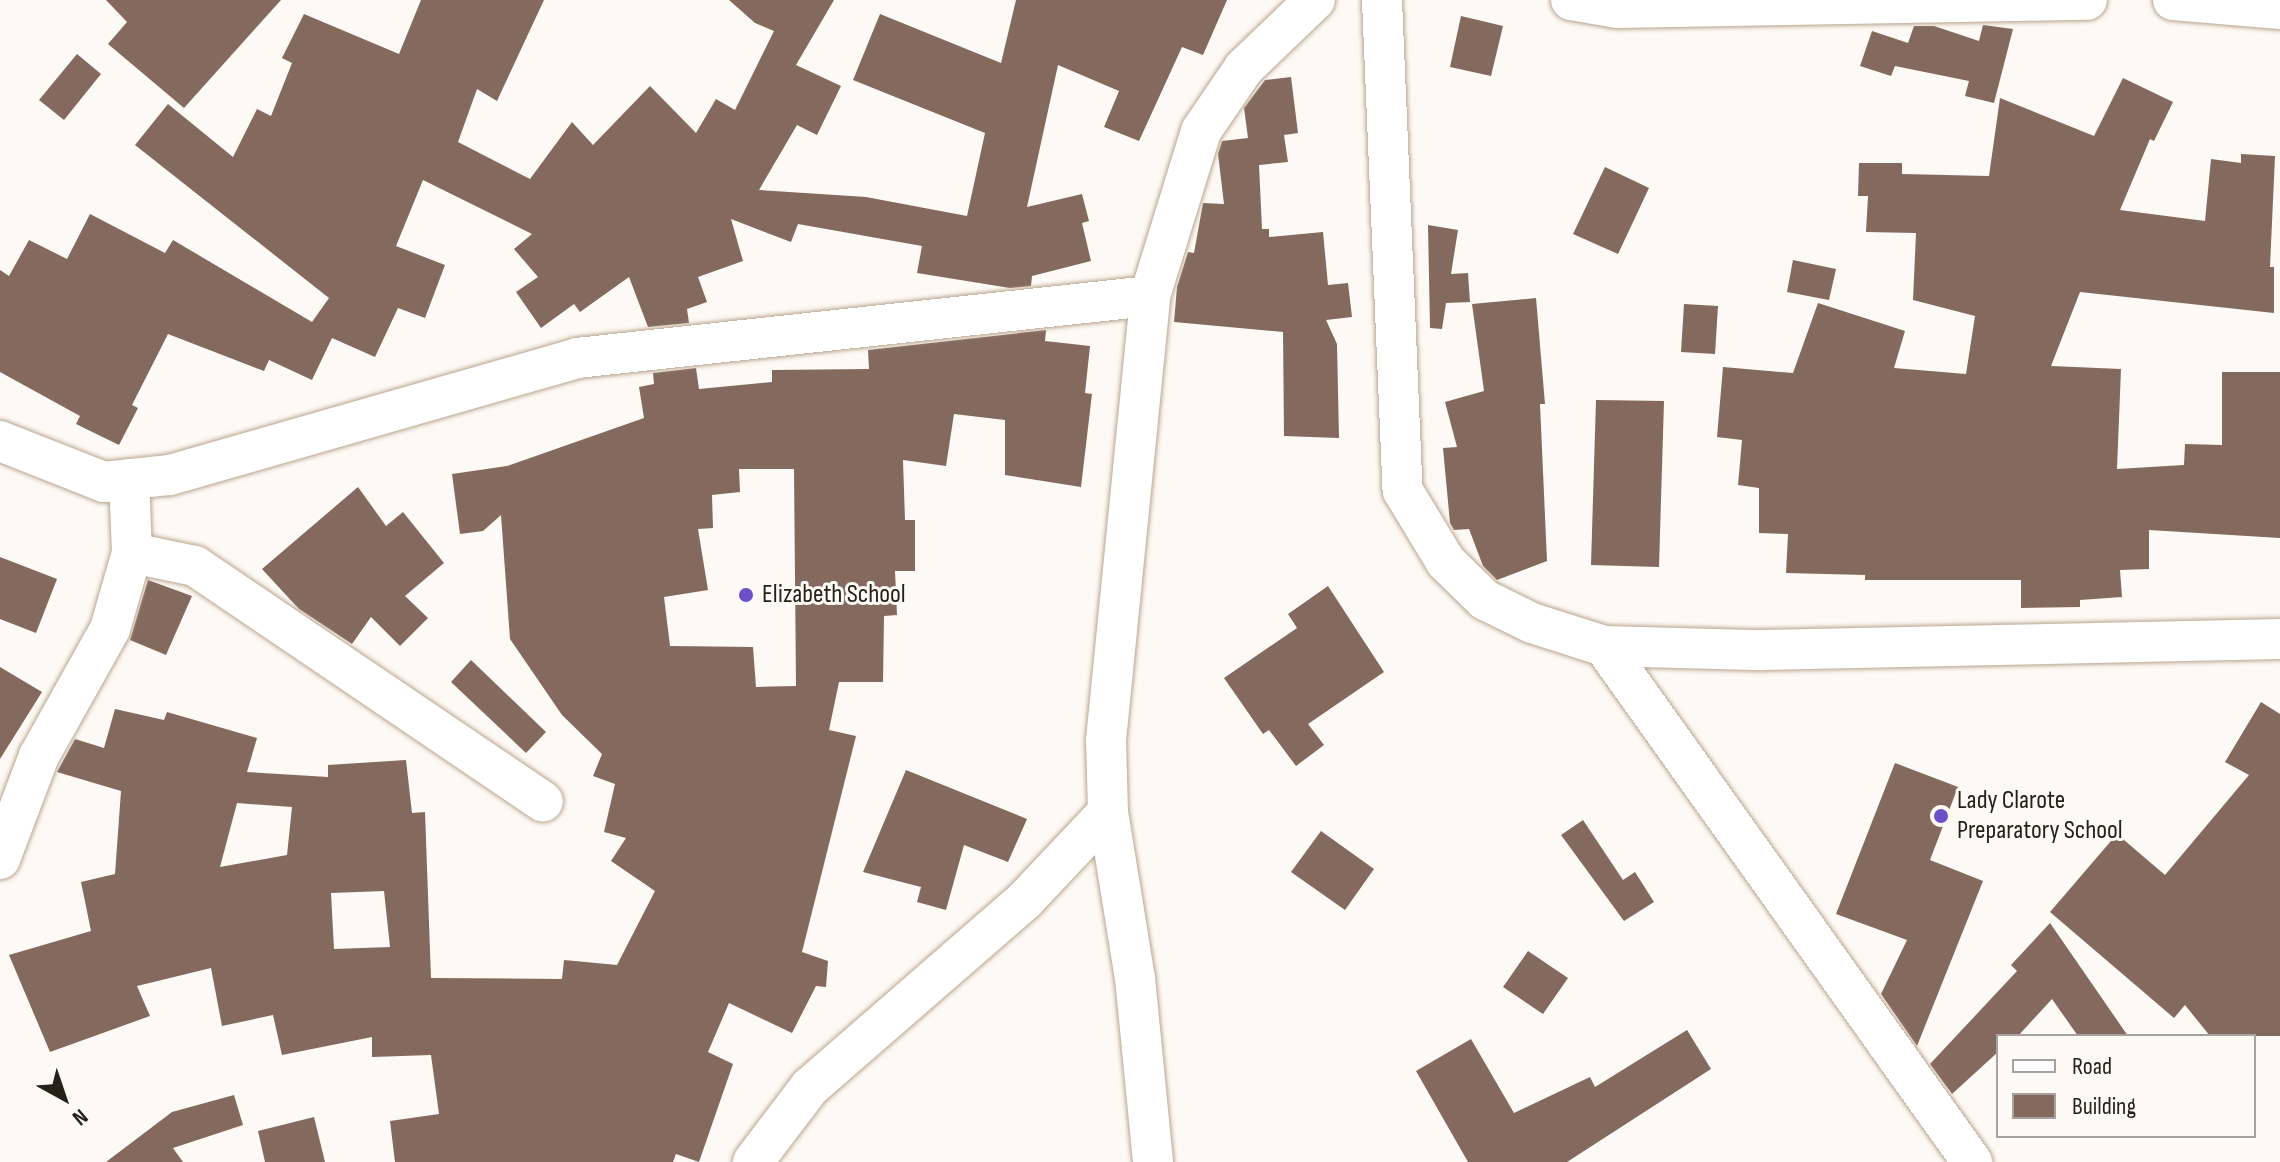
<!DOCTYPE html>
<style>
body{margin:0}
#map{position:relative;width:2280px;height:1162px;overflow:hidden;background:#fdf9f4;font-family:"Sofia Sans Condensed",sans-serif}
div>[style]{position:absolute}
.building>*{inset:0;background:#84695e}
.roads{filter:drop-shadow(0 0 2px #b9a58e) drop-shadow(0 0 2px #b9a58e)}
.minor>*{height:40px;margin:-20px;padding:0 20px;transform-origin:20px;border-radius:20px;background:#fff}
.dots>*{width:22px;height:22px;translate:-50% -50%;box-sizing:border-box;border:4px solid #fdf9f4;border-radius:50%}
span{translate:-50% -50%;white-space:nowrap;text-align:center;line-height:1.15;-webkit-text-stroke:6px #fdf9f4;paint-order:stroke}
.poi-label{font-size:26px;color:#272017}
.left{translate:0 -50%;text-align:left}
.legend{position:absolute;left:1996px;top:1034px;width:260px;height:104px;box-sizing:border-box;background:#fdf9f4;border:2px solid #a7a29c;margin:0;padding:10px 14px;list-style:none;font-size:24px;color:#272017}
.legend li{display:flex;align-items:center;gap:16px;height:40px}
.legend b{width:40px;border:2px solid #a7a29c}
.north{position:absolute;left:24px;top:1058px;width:80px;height:80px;-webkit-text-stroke:6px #fdf9f4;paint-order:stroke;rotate:140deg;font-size:22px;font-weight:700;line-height:32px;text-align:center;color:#272017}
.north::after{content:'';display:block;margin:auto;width:28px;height:36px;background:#272017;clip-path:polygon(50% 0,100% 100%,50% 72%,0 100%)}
</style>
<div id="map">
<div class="building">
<i style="clip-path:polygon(106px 0,281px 0,184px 108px,108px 44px,127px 22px)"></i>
<i style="clip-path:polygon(421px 0,544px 0,497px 101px,477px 89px,458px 142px,530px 179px,572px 122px,593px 145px,650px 86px,696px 133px,716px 99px,735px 110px,774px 31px,755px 23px,729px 0,834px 0,796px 65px,841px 86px,817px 135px,797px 125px,759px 190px,866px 197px,967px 216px,985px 133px,853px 80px,880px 14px,1001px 63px,1016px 0,1227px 0,1203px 55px,1182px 47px,1139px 141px,1104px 127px,1119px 91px,1058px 65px,1027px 207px,1082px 194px,1089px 221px,1082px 223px,1091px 261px,1032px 276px,1031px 286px,1010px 288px,917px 273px,922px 246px,798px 224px,791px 242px,731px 219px,743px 261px,698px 277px,707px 302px,687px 309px,689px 323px,648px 327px,629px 277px,580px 312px,574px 304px,541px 328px,516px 292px,538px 277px,514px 249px,532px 234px,423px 180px,396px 246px,445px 265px,425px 318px,398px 308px,375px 357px,332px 338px,312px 380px,269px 360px,264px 371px,168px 334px,132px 405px,138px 408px,119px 445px,76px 424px,80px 416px,0 372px,0 270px,9px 276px,29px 240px,67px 259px,90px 214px,165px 253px,173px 240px,312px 322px,329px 298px,135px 145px,168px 104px,233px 157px,257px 109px,271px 116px,292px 63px,282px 58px,304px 14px,399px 54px)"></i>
<i style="clip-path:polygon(1461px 16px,1503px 26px,1491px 76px,1450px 67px)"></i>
<i style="clip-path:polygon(1983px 25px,2013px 29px,1994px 103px,1965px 96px,1969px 81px,1895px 66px,1891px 76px,1860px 66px,1872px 31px,1908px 43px,1914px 26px,1934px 26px,1979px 41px)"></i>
<i style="clip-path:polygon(77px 54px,101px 74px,64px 120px,39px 100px)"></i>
<i style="clip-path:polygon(1291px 77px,1298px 133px,1284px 135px,1288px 162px,1259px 165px,1262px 229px,1269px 229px,1269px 237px,1323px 232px,1328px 285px,1348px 283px,1352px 317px,1326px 320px,1337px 344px,1339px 438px,1284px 436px,1283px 332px,1174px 322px,1177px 287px,1188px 252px,1194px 253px,1203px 203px,1224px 204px,1218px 154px,1222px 141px,1248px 138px,1244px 108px,1265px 80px)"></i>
<i style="clip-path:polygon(2123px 78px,2173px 102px,2154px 141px,2150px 139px,2120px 210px,2205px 221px,2211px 159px,2241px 163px,2241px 154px,2275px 156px,2270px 267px,2274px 267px,2274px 313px,2080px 292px,2051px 366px,2121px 369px,2117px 469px,2184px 465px,2185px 444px,2222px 445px,2222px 372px,2280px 372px,2280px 538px,2149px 530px,2149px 569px,2120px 570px,2122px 597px,2080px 600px,2080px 607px,2021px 608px,2021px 580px,1865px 580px,1865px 575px,1786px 573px,1788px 534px,1759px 533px,1759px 488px,1738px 485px,1742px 440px,1717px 437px,1723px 367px,1793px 373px,1818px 303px,1905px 331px,1894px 368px,1966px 374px,1975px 316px,1913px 300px,1916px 233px,1866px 232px,1868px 196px,1858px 196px,1859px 163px,1902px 163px,1902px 174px,1989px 176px,2000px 98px,2094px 136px)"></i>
<i style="clip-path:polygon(1605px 167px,1649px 188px,1618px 254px,1573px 234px)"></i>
<i style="clip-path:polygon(1428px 225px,1458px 230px,1451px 274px,1468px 273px,1470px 302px,1446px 303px,1442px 329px,1430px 328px)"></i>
<i style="clip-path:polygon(1793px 260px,1836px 269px,1829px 300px,1787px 292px)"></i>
<i style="clip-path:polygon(1536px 298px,1545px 404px,1540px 404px,1547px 561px,1497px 580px,1483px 566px,1469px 529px,1454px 530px,1450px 523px,1443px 448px,1457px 447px,1445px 402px,1484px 391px,1472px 304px)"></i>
<i style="clip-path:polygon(1684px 304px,1718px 306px,1715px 354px,1681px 352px)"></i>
<i style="clip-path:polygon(evenodd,1046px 330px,1045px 341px,1090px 346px,1085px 393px,1092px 394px,1081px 487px,1005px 475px,1005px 420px,954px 414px,946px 466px,903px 460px,905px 520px,915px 520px,915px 571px,895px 571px,897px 615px,884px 616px,883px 682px,839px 682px,829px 730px,856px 736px,802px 952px,828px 961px,826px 987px,816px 986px,792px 1033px,729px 1003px,708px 1052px,733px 1064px,699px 1162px,676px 1154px,673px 1162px,395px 1162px,390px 1121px,439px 1114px,431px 1055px,372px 1057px,372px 1037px,282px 1055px,273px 1015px,222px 1026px,211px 968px,137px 986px,150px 1016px,50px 1052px,9px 955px,91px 931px,81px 882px,115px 874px,121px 791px,57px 772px,75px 739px,104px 748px,115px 709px,164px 720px,167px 712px,257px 738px,247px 772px,328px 777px,328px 765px,406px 760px,412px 813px,425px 812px,431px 978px,562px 979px,564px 960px,617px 965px,655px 891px,611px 861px,626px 838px,604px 832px,615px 784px,593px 776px,602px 754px,562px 715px,510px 639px,501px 515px,483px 531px,460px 534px,452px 474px,507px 466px,644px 418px,639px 387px,654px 384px,653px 373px,696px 368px,699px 389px,772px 382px,772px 370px,869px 369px,868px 350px,1046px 330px,739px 469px,794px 469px,796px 686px,756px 687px,753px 647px,670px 646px,664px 597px,708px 590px,698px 529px,713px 528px,712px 495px,740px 492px,739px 469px,1046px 330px,237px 803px,292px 807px,287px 855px,220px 867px,237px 803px,1046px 330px,384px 891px,390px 947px,334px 949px,331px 893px,384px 891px)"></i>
<i style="clip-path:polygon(1596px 400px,1664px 401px,1659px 567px,1591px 565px)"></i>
<i style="clip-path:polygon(358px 487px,386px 526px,403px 512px,444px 563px,405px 596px,428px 618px,400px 646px,371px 617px,352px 644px,299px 609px,262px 569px)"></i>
<i style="clip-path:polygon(0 557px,57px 579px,36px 633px,0 619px)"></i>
<i style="clip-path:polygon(148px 580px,192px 596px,166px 655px,130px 640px)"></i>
<i style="clip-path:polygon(1328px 586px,1384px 672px,1308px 724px,1324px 745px,1296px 766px,1269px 730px,1263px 734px,1224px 678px,1297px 628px,1288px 614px)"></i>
<i style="clip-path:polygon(471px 660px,546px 732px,526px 753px,451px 682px)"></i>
<i style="clip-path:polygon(0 667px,42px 692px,0 759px)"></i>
<i style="clip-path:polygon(2261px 702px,2280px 714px,2280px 1036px,2210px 1036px,2185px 1005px,2174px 1018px,2050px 912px,2117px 834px,2165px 875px,2249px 775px,2225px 762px)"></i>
<i style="clip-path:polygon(1895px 763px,1958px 787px,1930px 860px,1983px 881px,1917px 1046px,1881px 994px,1907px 940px,1836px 914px)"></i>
<i style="clip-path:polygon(906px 770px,1027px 819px,1008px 862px,964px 845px,946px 910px,917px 902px,921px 887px,863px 872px)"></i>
<i style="clip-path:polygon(1583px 820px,1623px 880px,1635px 872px,1654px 902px,1624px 921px,1561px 835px)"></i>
<i style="clip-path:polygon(1321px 831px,1374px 869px,1345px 910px,1291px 872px)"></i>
<i style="clip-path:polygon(2050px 923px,2128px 1036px,2078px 1036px,2052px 999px,2018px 1036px,1998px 1036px,1998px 1052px,1952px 1094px,1930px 1064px,2017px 971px,2011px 965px)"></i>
<i style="clip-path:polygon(1528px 951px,1568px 978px,1543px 1014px,1503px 987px)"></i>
<i style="clip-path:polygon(1687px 1030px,1711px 1069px,1567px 1162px,1468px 1162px,1416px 1071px,1471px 1039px,1514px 1113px,1590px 1077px,1595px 1087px)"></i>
<i style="clip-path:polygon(234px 1095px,243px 1125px,173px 1148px,183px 1162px,106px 1162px,172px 1112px)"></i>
<i style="clip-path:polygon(314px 1117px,325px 1162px,265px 1162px,258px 1131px)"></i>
</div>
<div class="roads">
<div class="minor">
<i style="left:1382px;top:0;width:491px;rotate:87.6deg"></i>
<i style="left:1403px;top:491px;width:83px;rotate:58.8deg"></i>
<i style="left:1446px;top:562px;width:54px;rotate:44.3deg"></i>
<i style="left:1485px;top:600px;width:52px;rotate:26.1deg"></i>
<i style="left:1532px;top:623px;width:76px;rotate:17.7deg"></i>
<i style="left:1604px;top:646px;width:158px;rotate:1.5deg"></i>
<i style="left:1762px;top:650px;width:518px;rotate:-1.22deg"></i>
<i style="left:1571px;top:0;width:47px;rotate:9.9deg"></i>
<i style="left:1617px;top:8px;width:470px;rotate:-1deg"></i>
<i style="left:2173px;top:0;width:107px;rotate:4.8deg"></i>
<i style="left:0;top:441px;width:112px;rotate:21.5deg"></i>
<i style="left:104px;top:482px;width:66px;rotate:-6.1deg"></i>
<i style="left:170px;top:475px;width:423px;rotate:-16deg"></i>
<i style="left:577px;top:358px;width:576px;rotate:-6.18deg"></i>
<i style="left:132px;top:553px;width:64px;rotate:11.7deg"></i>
<i style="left:195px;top:566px;width:420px;rotate:34.1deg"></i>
<i style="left:1604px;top:646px;width:634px;rotate:54.5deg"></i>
<i style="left:1108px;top:812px;width:168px;rotate:80.8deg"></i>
<i style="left:1135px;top:978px;width:185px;rotate:84.4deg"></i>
<i style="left:0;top:859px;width:110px;rotate:-69.3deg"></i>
<i style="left:39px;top:756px;width:145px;rotate:-60.8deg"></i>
<i style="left:110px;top:629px;width:79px;rotate:-73.9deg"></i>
<i style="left:132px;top:553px;width:74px;rotate:-92.3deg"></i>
<i style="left:753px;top:1162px;width:94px;rotate:-52.8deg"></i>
<i style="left:810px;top:1087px;width:285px;rotate:-41deg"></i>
<i style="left:1025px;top:900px;width:121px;rotate:-46.7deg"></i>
<i style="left:1108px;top:812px;width:72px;rotate:-91.6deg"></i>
<i style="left:1106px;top:740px;width:446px;rotate:-84.3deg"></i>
<i style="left:1150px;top:296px;width:173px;rotate:-72.8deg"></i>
<i style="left:1201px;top:131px;width:76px;rotate:-55.7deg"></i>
<i style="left:1244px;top:68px;width:98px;rotate:-43.8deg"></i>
</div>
</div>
<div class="dots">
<i style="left:746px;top:595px;background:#6d4fc8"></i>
<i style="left:1941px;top:816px;background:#6d4fc8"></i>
</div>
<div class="poi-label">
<span class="left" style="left:762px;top:595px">Elizabeth School</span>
<span class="left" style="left:1957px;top:816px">Lady Clarote<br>Preparatory School</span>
</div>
<ul class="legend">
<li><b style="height:10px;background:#fff"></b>Road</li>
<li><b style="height:22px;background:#84695e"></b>Building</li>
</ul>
<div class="north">N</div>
</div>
